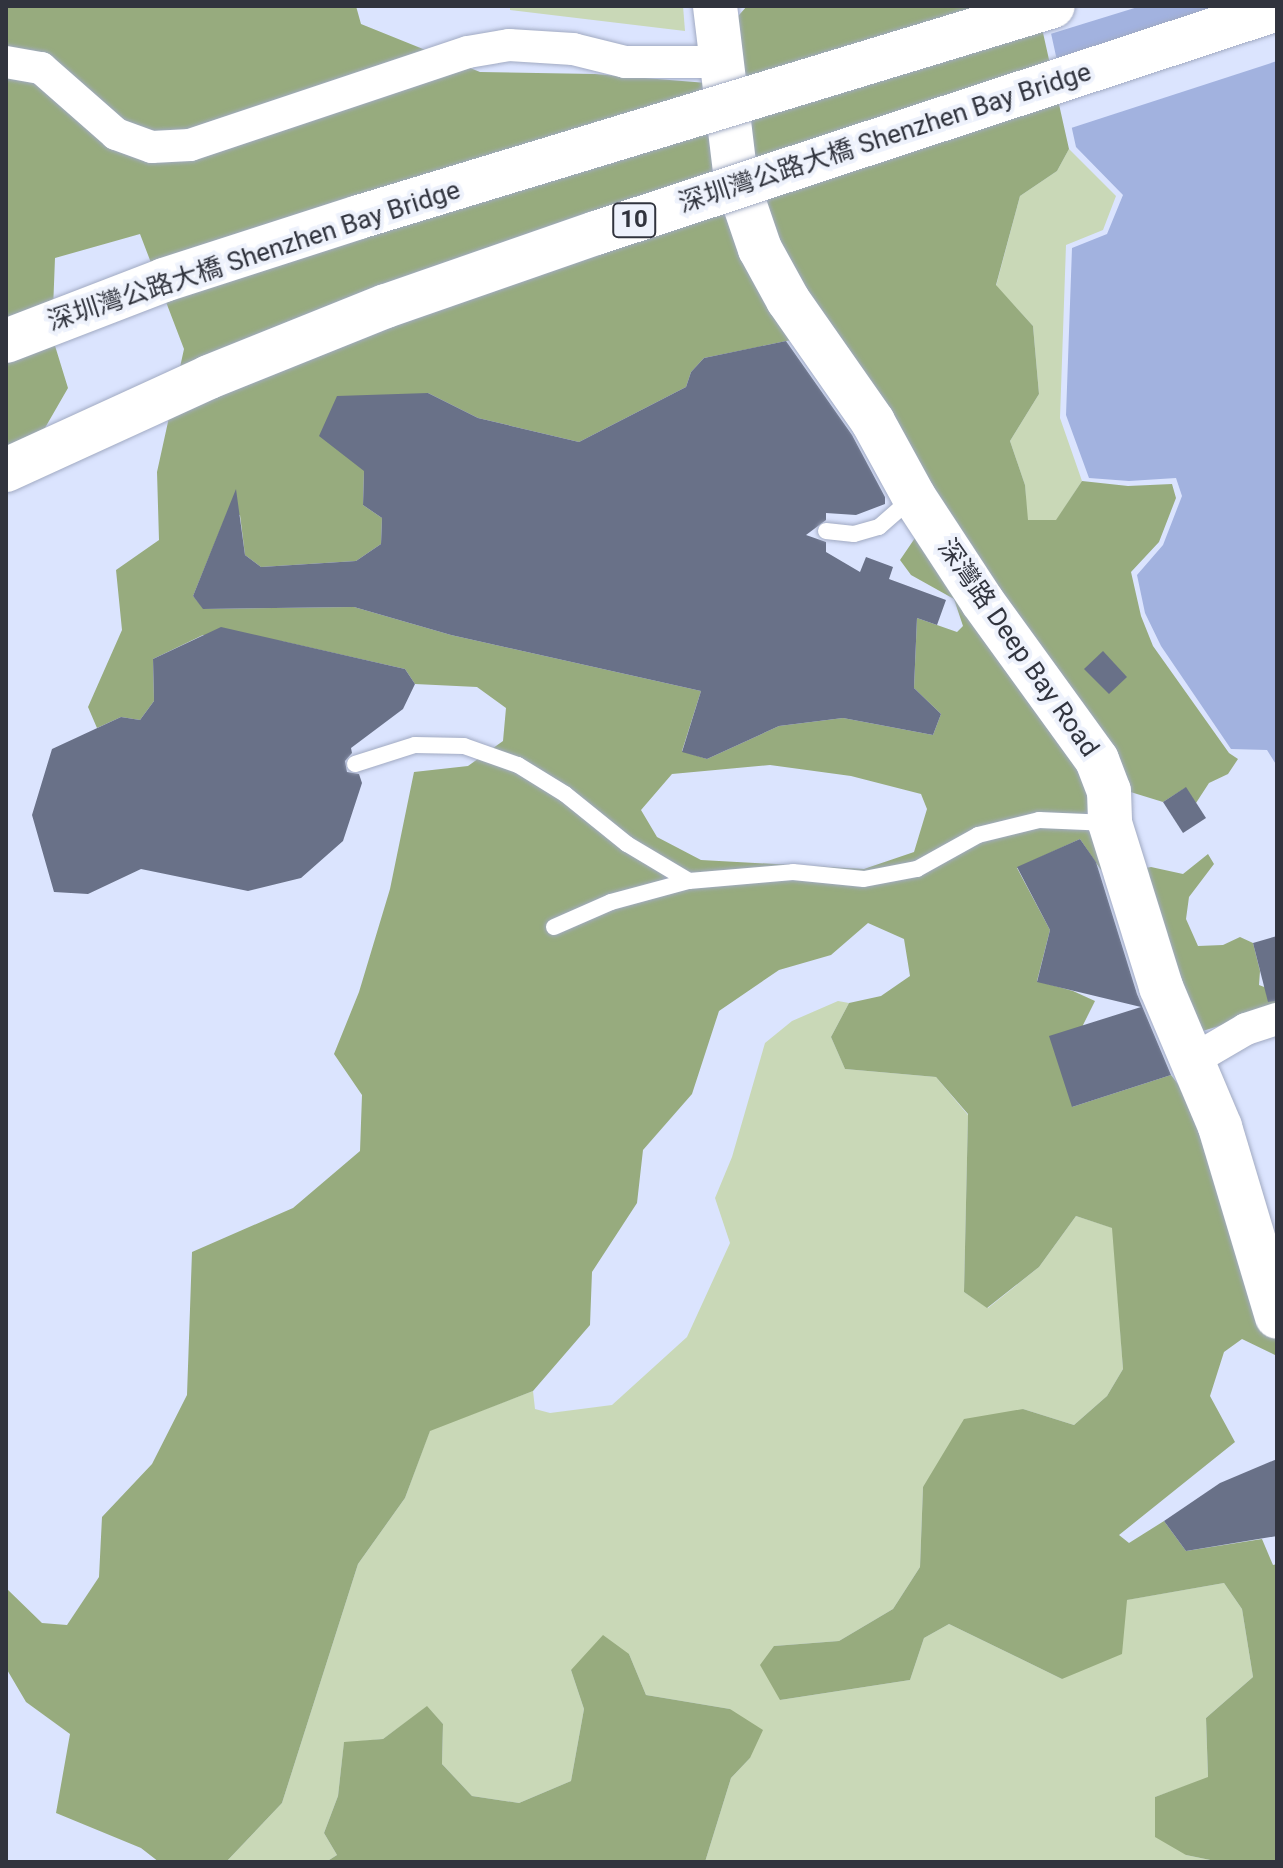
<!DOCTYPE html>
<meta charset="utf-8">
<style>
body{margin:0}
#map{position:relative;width:1283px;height:1868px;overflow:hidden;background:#dbe4fe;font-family:Roboto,"Noto Sans SC",sans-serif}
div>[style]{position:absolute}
.green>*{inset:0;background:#c9d8b7}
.forest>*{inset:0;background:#97ab7e}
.water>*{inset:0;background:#a2b2df}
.pier>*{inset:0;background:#dbe4fe}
.building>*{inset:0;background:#697188}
.roads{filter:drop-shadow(0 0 2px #a1aac2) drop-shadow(0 0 2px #a1aac2)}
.lane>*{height:16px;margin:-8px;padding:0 8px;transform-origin:8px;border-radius:8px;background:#fff}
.street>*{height:32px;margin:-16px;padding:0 16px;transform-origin:16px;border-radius:16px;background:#fff}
.secondary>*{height:44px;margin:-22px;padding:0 22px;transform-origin:22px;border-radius:22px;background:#fff}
.bridges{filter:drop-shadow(0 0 2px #a1aac2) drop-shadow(0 0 2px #a1aac2)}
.highway-bridge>*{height:44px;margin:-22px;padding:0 22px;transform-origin:22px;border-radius:22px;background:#fff}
span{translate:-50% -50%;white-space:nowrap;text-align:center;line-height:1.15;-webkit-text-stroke:8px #eef2fc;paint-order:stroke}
.shield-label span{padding:2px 6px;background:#eef2fc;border:2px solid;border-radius:6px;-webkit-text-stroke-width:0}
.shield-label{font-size:24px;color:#31343e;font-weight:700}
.street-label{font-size:26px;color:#31343e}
.frame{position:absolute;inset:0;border:8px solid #31343e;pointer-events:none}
</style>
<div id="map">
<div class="green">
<i style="clip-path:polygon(510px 6px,683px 6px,685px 31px,510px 10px)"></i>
<i style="clip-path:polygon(1069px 149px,1116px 196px,1103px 230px,1066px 245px,1060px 418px,1082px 481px,1056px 521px,1027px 520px,1025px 485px,1010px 441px,1039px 394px,1033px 326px,996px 286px,1020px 196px,1057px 171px)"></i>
<i style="clip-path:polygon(838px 1001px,849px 1003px,831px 1037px,845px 1069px,936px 1077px,968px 1115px,964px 1292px,988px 1308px,1039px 1267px,1076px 1216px,1113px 1228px,1123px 1369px,1107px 1396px,1074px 1425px,1023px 1409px,923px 1487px,920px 1567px,893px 1609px,839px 1641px,774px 1646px,780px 1700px,910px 1680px,924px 1638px,949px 1624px,1062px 1679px,1126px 1600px,1224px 1583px,1242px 1609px,1253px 1677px,1206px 1718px,1208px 1778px,1155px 1797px,1186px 1855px,1220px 1862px,705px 1862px,731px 1778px,750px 1758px,730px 1709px,646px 1695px,629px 1654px,571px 1670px,584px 1709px,571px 1781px,519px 1803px,472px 1796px,442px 1764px,443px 1724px,427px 1707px,383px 1739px,344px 1743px,338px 1796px,324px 1833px,337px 1855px,326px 1862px,226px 1862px,282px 1803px,358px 1564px,405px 1498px,430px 1430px,533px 1391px,535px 1409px,550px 1413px,612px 1405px,687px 1337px,730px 1243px,715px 1198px,732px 1157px,765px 1043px,792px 1021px)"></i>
</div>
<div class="forest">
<i style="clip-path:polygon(evenodd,6px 6px,356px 6px,361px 24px,480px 72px,595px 74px,707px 83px,801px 338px,704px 358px,691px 372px,686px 387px,579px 442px,478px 418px,428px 393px,364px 471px,363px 505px,382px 518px,381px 544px,356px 561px,261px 567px,245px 555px,240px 515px,227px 513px,193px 596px,204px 609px,354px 607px,451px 635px,701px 691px,682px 751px,707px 759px,779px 726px,843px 718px,933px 735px,941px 714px,914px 688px,917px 618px,957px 632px,963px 626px,954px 599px,911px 575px,900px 560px,915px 538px,1085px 763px,1110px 863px,1101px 870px,1080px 839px,1017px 868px,1050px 930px,1037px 981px,1073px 991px,1095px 1001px,1083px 1025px,1072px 1107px,1171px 1075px,1197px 1109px,1277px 1280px,1277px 1356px,1242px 1339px,1224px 1352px,1210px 1396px,1235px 1442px,1119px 1535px,1129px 1543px,1164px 1521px,1186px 1551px,1262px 1539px,1273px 1565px,1277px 1564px,1277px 1862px,1220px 1862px,1186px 1855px,1155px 1837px,1155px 1797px,1208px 1777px,1206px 1718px,1253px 1677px,1242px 1609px,1224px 1583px,1127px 1600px,1122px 1654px,1062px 1679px,949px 1624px,924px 1638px,910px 1680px,780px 1700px,760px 1665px,774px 1646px,839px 1641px,893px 1609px,920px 1567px,923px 1487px,964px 1419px,1023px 1409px,1074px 1425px,1107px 1396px,1123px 1369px,1112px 1228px,1076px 1216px,1039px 1267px,987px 1308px,964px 1292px,968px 1114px,936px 1077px,845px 1069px,831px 1037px,849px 1003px,881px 996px,910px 976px,904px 939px,868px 923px,831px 955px,779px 970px,719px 1011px,692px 1094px,643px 1150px,637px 1203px,592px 1272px,590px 1325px,533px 1391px,430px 1431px,405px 1498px,358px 1564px,282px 1803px,226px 1862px,159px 1862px,141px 1848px,56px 1813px,70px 1734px,26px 1702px,6px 1668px,6px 1588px,42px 1623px,67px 1625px,99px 1577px,102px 1517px,152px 1464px,187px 1395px,192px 1252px,293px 1208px,360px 1151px,362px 1095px,334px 1054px,359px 992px,390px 889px,414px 772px,468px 766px,503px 741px,506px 708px,477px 687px,415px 684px,405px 669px,281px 641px,203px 635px,153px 659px,154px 701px,140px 720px,121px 717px,97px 728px,88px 707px,122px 630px,116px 570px,159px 540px,157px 472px,184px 349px,140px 234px,55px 258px,52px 336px,68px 388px,34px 447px,6px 445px,6px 6px,770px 765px,851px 776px,921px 794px,927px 809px,914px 852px,864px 869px,701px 860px,657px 837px,641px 810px,672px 774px,770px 765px)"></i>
<i style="clip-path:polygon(747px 6px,1037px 6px,1069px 149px,1057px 171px,1020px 196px,996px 285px,1033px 326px,1039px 394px,1010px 441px,1025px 485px,1028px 520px,1056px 520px,1082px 481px,1128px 486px,1172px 484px,1176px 498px,1159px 542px,1131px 572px,1141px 616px,1153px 646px,1229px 753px,1238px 759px,1228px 774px,1209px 783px,1196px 803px,1185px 788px,1163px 802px,1124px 790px,771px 247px,725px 31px)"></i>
<i style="clip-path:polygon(1208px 854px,1214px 864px,1189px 897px,1186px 919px,1198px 946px,1223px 945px,1240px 937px,1253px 943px,1260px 971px,1259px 985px,1277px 992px,1277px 1008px,1193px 1034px,1135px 870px,1151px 867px,1183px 874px)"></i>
<i style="clip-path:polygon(603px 1635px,629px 1654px,646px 1695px,730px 1709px,763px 1730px,750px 1758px,731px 1778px,705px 1862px,326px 1862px,337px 1855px,324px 1833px,338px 1796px,344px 1742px,383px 1739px,427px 1706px,443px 1724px,442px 1764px,472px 1796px,519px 1803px,571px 1781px,584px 1709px,571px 1670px)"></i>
</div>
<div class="water">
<i style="clip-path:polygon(1045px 6px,1277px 6px,1277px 766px,1267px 750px,1231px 749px,1161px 646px,1145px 613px,1137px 575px,1163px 545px,1182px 496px,1176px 478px,1129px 481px,1089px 478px,1066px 415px,1072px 248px,1107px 234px,1123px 195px,1076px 147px)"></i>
</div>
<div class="pier">
<i style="clip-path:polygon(1041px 6px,1141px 6px,1047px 35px)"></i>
<i style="clip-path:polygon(1277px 6px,1277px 61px,1068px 129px,1054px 65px)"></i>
</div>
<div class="building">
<i style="clip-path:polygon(786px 341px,852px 435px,885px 497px,885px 504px,856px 515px,826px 513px,826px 520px,806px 535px,826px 542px,826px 552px,860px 572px,866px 557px,893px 567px,889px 579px,946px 600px,937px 625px,917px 618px,914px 688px,941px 714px,933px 735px,843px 718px,779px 726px,707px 759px,682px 752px,701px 691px,451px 635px,354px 607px,203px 609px,193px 596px,236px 489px,245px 555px,261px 567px,356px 561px,381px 544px,382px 518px,363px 505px,364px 471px,319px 436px,337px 396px,428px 393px,478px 418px,579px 442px,686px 387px,691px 372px,704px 358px)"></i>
<i style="clip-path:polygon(221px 627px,405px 669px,415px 684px,403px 709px,351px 748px,352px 753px,345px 761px,347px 772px,359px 774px,362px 783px,343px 841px,301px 878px,248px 891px,141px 869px,88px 894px,54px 892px,32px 815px,52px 749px,121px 717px,140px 720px,154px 701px,153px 659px)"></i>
<i style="clip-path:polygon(1103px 651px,1127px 677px,1109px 694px,1084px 669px)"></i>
<i style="clip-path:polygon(1186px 787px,1206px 818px,1183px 833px,1163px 802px)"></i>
<i style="clip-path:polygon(1080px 839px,1096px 862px,1137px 994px,1171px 1075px,1072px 1107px,1049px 1036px,1141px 1007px,1037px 982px,1050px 930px,1017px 867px)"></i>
<i style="clip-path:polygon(1277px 936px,1277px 1001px,1268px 1002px,1253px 943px)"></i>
<i style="clip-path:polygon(1277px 1459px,1277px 1536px,1186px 1551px,1164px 1521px,1220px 1483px)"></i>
</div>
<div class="roads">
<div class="lane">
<i style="left:826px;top:531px;width:28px;rotate:6deg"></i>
<i style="left:854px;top:534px;width:26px;rotate:-16deg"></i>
<i style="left:879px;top:527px;width:44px;rotate:-41.3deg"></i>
<i style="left:355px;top:764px;width:63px;rotate:-17.6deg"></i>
<i style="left:415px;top:745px;width:49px;rotate:1.2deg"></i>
<i style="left:464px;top:746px;width:57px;rotate:19.4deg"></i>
<i style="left:518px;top:765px;width:55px;rotate:31.7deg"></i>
<i style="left:565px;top:794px;width:80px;rotate:38.9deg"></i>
<i style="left:627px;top:844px;width:72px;rotate:30.8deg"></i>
<i style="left:554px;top:927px;width:62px;rotate:-23.7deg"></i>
<i style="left:611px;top:902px;width:81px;rotate:-15.1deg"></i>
<i style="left:689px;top:881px;width:104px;rotate:-4.9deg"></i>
<i style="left:793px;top:872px;width:71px;rotate:5.6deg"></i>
<i style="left:864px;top:879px;width:54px;rotate:-10.7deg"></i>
<i style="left:917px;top:869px;width:70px;rotate:-29.1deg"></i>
<i style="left:978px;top:835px;width:63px;rotate:-13.8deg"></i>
<i style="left:1039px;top:820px;width:70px;rotate:2.5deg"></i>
</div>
<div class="street">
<i style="left:6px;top:62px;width:36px;rotate:10deg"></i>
<i style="left:41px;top:68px;width:100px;rotate:41.3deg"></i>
<i style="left:116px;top:134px;width:38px;rotate:20deg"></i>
<i style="left:152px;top:147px;width:38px;rotate:-3deg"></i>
<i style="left:190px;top:145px;width:293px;rotate:-18.5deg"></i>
<i style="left:468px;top:52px;width:42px;rotate:-9.7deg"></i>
<i style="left:509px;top:45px;width:64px;rotate:3.6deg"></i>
<i style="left:573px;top:49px;width:54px;rotate:14deg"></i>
<i style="left:625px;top:62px;width:96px"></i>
<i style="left:1193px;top:1060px;width:61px;rotate:-30.3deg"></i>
<i style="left:1246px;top:1029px;width:33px;rotate:-18deg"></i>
</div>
<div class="secondary">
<i style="left:715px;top:6px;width:174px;rotate:83.1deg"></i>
<i style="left:736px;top:179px;width:74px;rotate:71.1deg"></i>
<i style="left:760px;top:249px;width:58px;rotate:61.2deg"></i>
<i style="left:788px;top:300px;width:149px;rotate:55.1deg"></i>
<i style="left:873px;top:422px;width:85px;rotate:61.3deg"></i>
<i style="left:914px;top:497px;width:124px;rotate:56.8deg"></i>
<i style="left:982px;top:601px;width:196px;rotate:54.1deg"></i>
<i style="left:1097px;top:760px;width:33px;rotate:69deg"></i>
<i style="left:1109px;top:791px;width:32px;rotate:88deg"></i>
<i style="left:1110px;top:823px;width:172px;rotate:72.7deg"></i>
<i style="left:1161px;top:987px;width:152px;rotate:67.1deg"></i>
<i style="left:1220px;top:1127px;width:198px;rotate:73.3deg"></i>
</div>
</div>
<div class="bridges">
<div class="highway-bridge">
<i style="left:6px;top:341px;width:169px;rotate:-21.1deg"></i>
<i style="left:164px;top:280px;width:205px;rotate:-17.9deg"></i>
<i style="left:359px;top:217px;width:725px;rotate:-16.91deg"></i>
<i style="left:6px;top:470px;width:223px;rotate:-24.6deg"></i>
<i style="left:209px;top:377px;width:191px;rotate:-21.9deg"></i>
<i style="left:386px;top:306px;width:222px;rotate:-19.2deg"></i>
<i style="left:596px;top:233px;width:717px;rotate:-18.21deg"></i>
</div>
</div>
<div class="shield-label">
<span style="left:634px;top:220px">10</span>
</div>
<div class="street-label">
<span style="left:885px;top:138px;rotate:-18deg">深圳灣公路大橋 Shenzhen Bay Bridge</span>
<span style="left:254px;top:256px;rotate:-18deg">深圳灣公路大橋 Shenzhen Bay Bridge</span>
<span style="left:1018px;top:648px;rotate:55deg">深灣路 Deep Bay Road</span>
</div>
<div class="frame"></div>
</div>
